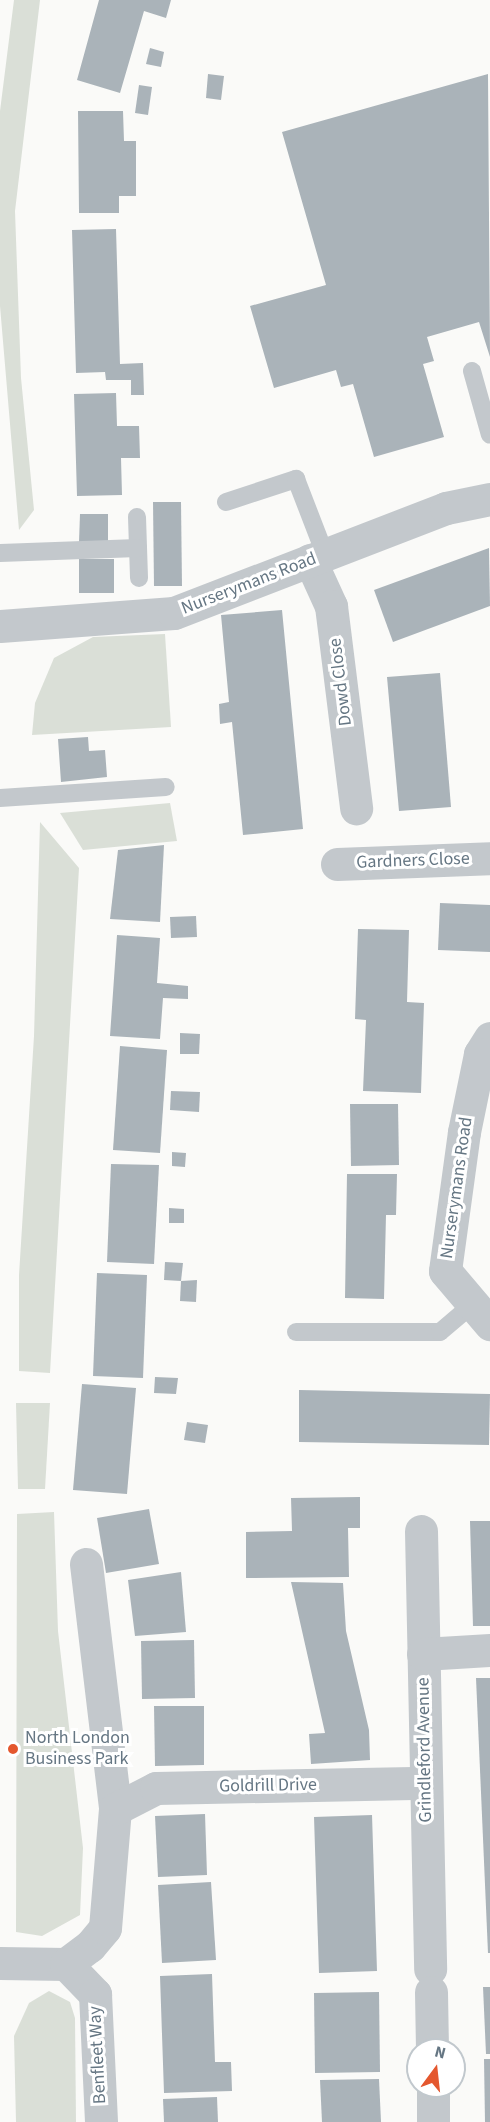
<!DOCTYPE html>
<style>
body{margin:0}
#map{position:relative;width:490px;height:2122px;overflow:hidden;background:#fafaf8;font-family:"Source Sans 3",sans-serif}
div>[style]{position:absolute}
.green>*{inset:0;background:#dadfd7}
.building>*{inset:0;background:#aab3b9}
.service>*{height:18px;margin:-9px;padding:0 9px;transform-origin:9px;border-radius:9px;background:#c3c8cc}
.minor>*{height:33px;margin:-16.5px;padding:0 16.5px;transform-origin:16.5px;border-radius:16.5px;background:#c3c8cc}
.dots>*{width:16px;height:16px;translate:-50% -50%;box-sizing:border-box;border:3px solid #fff;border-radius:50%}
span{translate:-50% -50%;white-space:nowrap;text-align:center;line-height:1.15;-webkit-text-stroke:6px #fff;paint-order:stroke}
.street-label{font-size:18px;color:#657683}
.poi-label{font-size:18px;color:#657683}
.left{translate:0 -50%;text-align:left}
.north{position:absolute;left:406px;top:2038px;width:60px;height:60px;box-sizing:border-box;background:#fff;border:2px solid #c1c8cd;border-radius:50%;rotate:15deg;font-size:16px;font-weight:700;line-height:24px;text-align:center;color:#657683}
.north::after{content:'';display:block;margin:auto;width:21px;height:27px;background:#e4572e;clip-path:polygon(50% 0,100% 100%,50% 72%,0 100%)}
</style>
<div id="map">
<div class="green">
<i style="clip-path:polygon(14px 0,40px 0,15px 211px,21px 378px,34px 510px,19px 530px,0 306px,0 111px)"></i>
<i style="clip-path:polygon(165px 634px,171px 727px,32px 735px,35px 703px,54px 658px,93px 637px)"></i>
<i style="clip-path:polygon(170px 803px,177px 841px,83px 850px,60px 813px)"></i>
<i style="clip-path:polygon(40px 822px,79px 868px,50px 1373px,19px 1371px,19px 1275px,34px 1036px)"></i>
<i style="clip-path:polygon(16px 1403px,50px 1403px,45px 1489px,18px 1489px)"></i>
<i style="clip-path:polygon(54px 1512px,58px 1631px,83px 1848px,80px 1915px,42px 1936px,16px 1932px,17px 1514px)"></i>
<i style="clip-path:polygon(49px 1991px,70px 2002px,75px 2018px,76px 2122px,16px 2122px,14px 2036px,29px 2003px)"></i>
</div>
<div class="building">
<i style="clip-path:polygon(99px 0,171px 0,166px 18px,144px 11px,120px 93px,77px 80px)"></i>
<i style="clip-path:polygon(150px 48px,164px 52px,161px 67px,146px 64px)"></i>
<i style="clip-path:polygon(208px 74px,224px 76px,221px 100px,206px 98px)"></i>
<i style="clip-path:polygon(488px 74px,490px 357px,479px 322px,427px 337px,434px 361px,423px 364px,444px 437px,374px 457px,353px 384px,341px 387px,336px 370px,274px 388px,250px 306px,326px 285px,282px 132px)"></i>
<i style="clip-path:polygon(139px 85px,152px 87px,148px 115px,135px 113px)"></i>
<i style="clip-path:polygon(78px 111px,123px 111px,124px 141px,136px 141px,136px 196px,119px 196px,119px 213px,79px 213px)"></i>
<i style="clip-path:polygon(116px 229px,120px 364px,143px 363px,144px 395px,131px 395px,131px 380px,106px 380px,105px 372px,76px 373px,72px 230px)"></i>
<i style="clip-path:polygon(116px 393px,117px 426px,139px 426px,140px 458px,121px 458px,122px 495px,77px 496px,74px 394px)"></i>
<i style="clip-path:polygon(153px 502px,181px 502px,182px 586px,154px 586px)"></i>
<i style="clip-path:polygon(80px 514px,108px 514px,108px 543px,79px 542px)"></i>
<i style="clip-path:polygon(489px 548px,490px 606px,393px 642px,374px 590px)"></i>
<i style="clip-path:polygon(79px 559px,114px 559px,114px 593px,79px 593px)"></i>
<i style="clip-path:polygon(282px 610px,303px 829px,243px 835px,232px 722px,220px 724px,219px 704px,229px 702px,221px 615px)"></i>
<i style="clip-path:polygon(440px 673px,451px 807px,399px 811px,387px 677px)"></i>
<i style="clip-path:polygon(88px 737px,89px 751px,105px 750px,107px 777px,61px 782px,58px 739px)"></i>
<i style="clip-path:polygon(164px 845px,160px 922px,110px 919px,118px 850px)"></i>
<i style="clip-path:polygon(440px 903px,490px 905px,490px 952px,438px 950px)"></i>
<i style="clip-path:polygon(196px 916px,197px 937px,171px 938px,170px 917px)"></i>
<i style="clip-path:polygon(358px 929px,409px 930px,407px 1002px,424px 1003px,421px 1093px,363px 1091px,366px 1020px,355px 1019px)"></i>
<i style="clip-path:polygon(117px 935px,160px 938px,157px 983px,188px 986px,188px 999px,163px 998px,160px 1039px,110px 1036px)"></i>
<i style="clip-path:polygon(180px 1033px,200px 1034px,199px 1054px,180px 1054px)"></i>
<i style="clip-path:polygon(120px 1046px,167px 1050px,160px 1153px,113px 1150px)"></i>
<i style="clip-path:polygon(171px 1091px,200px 1092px,199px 1112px,170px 1110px)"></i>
<i style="clip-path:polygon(350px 1104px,398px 1104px,399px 1165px,351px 1166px)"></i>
<i style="clip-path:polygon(172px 1152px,186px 1153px,185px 1167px,172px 1166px)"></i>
<i style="clip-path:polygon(111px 1164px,159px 1165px,154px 1264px,107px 1262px)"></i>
<i style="clip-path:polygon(347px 1174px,397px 1174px,396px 1215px,386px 1215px,384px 1299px,345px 1298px)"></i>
<i style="clip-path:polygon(169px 1208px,184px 1209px,184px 1223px,169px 1223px)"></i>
<i style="clip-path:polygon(165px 1262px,183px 1263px,181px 1281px,164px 1280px)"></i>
<i style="clip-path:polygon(97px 1273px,147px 1275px,143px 1378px,93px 1376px)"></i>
<i style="clip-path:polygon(197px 1280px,196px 1302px,180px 1301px,181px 1281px)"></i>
<i style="clip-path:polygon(155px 1377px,178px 1378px,176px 1394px,154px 1393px)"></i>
<i style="clip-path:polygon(82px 1384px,136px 1388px,127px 1494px,73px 1490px)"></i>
<i style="clip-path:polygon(299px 1390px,490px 1394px,489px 1445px,299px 1442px)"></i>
<i style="clip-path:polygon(187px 1422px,208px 1425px,205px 1443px,184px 1440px)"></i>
<i style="clip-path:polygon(360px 1497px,360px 1528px,348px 1528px,349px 1577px,246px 1578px,246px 1532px,292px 1531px,291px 1498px)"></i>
<i style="clip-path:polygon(149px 1509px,159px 1564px,106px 1573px,97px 1518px)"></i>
<i style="clip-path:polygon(470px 1521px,490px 1521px,490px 1626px,473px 1626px)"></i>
<i style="clip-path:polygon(181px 1572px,186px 1632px,135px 1636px,128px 1580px)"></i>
<i style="clip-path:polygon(291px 1582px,343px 1583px,346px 1631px,369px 1730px,370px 1760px,311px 1764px,309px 1734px,325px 1733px)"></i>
<i style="clip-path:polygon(194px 1640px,195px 1698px,142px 1699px,141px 1641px)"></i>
<i style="clip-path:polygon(476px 1678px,490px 1678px,490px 1953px,488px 1953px)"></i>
<i style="clip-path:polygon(154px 1706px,204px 1706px,204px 1765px,155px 1766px)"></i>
<i style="clip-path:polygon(205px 1814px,207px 1875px,158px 1877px,155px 1816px)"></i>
<i style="clip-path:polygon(372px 1815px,377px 1971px,319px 1973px,314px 1817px)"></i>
<i style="clip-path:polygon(211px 1882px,216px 1960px,162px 1963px,158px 1885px)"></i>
<i style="clip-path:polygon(212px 1974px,215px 2062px,231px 2062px,232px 2091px,164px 2093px,160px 1976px)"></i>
<i style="clip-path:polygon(483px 1987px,490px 1987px,490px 2054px,486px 2054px)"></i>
<i style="clip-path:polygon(379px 1992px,380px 2072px,315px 2073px,314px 1993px)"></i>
<i style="clip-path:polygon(484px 2059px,490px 2059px,490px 2122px,485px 2122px)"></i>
<i style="clip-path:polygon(379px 2079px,381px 2122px,322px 2122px,320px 2080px)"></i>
<i style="clip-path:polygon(217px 2097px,218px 2122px,164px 2122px,163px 2099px)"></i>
</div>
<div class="service">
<i style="left:472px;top:371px;width:66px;rotate:74.3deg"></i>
<i style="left:226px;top:502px;width:74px;rotate:-18.2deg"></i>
<i style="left:296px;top:479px;width:80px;rotate:68.9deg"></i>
<i style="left:137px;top:517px;width:61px;rotate:88.1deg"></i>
<i style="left:0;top:553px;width:138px;rotate:-2.1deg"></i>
<i style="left:0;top:798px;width:166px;rotate:-3.8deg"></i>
<i style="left:296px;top:1332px;width:144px"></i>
<i style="left:440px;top:1332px;width:43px;rotate:-40.3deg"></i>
</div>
<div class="minor">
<i style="left:310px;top:560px;width:51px;rotate:65.5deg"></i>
<i style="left:331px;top:606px;width:204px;rotate:82.9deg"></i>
<i style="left:0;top:626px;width:174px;rotate:-4.3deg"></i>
<i style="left:174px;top:613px;width:292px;rotate:-21.1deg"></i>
<i style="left:446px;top:508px;width:45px;rotate:-11.6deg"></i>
<i style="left:337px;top:864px;width:153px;rotate:-2.2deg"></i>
<i style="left:490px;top:1038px;width:19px;rotate:122deg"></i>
<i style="left:480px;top:1054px;width:80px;rotate:101.6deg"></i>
<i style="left:464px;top:1132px;width:140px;rotate:97.8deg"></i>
<i style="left:445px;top:1271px;width:70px;rotate:49.7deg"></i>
<i style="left:421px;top:1531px;width:438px;rotate:88.8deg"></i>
<i style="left:86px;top:1564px;width:247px;rotate:83.2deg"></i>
<i style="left:423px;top:1654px;width:67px;rotate:-3.4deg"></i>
<i style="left:0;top:1963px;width:66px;rotate:0.9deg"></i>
<i style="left:66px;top:1964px;width:30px;rotate:-37deg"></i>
<i style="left:90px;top:1946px;width:23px;rotate:-50deg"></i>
<i style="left:105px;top:1928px;width:119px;rotate:-85.2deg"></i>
<i style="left:115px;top:1809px;width:46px;rotate:-27.1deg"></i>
<i style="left:156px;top:1788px;width:270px;rotate:-1.1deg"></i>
<i style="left:66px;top:1964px;width:42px;rotate:46deg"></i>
<i style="left:95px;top:1994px;width:128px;rotate:87.3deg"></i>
<i style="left:431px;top:1992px;width:58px;rotate:89deg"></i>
<i style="left:433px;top:2086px;width:36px;rotate:90deg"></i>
</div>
<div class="dots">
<i style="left:13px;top:1749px;background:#e4572e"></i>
</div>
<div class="street-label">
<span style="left:249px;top:584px;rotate:-21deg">Nurserymans Road</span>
<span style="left:341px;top:682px;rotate:-97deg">Dowd Close</span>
<span style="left:413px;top:861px;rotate:-2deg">Gardners Close</span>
<span style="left:457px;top:1188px;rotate:-82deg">Nurserymans Road</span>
<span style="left:425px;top:1750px;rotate:-91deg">Grindleford Avenue</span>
<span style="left:268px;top:1786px;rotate:-1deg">Goldrill Drive</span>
<span style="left:98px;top:2055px;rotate:-93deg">Benfleet Way</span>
</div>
<div class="poi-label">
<span class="left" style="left:25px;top:1749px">North London<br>Business Park</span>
</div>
<div class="north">N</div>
</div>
